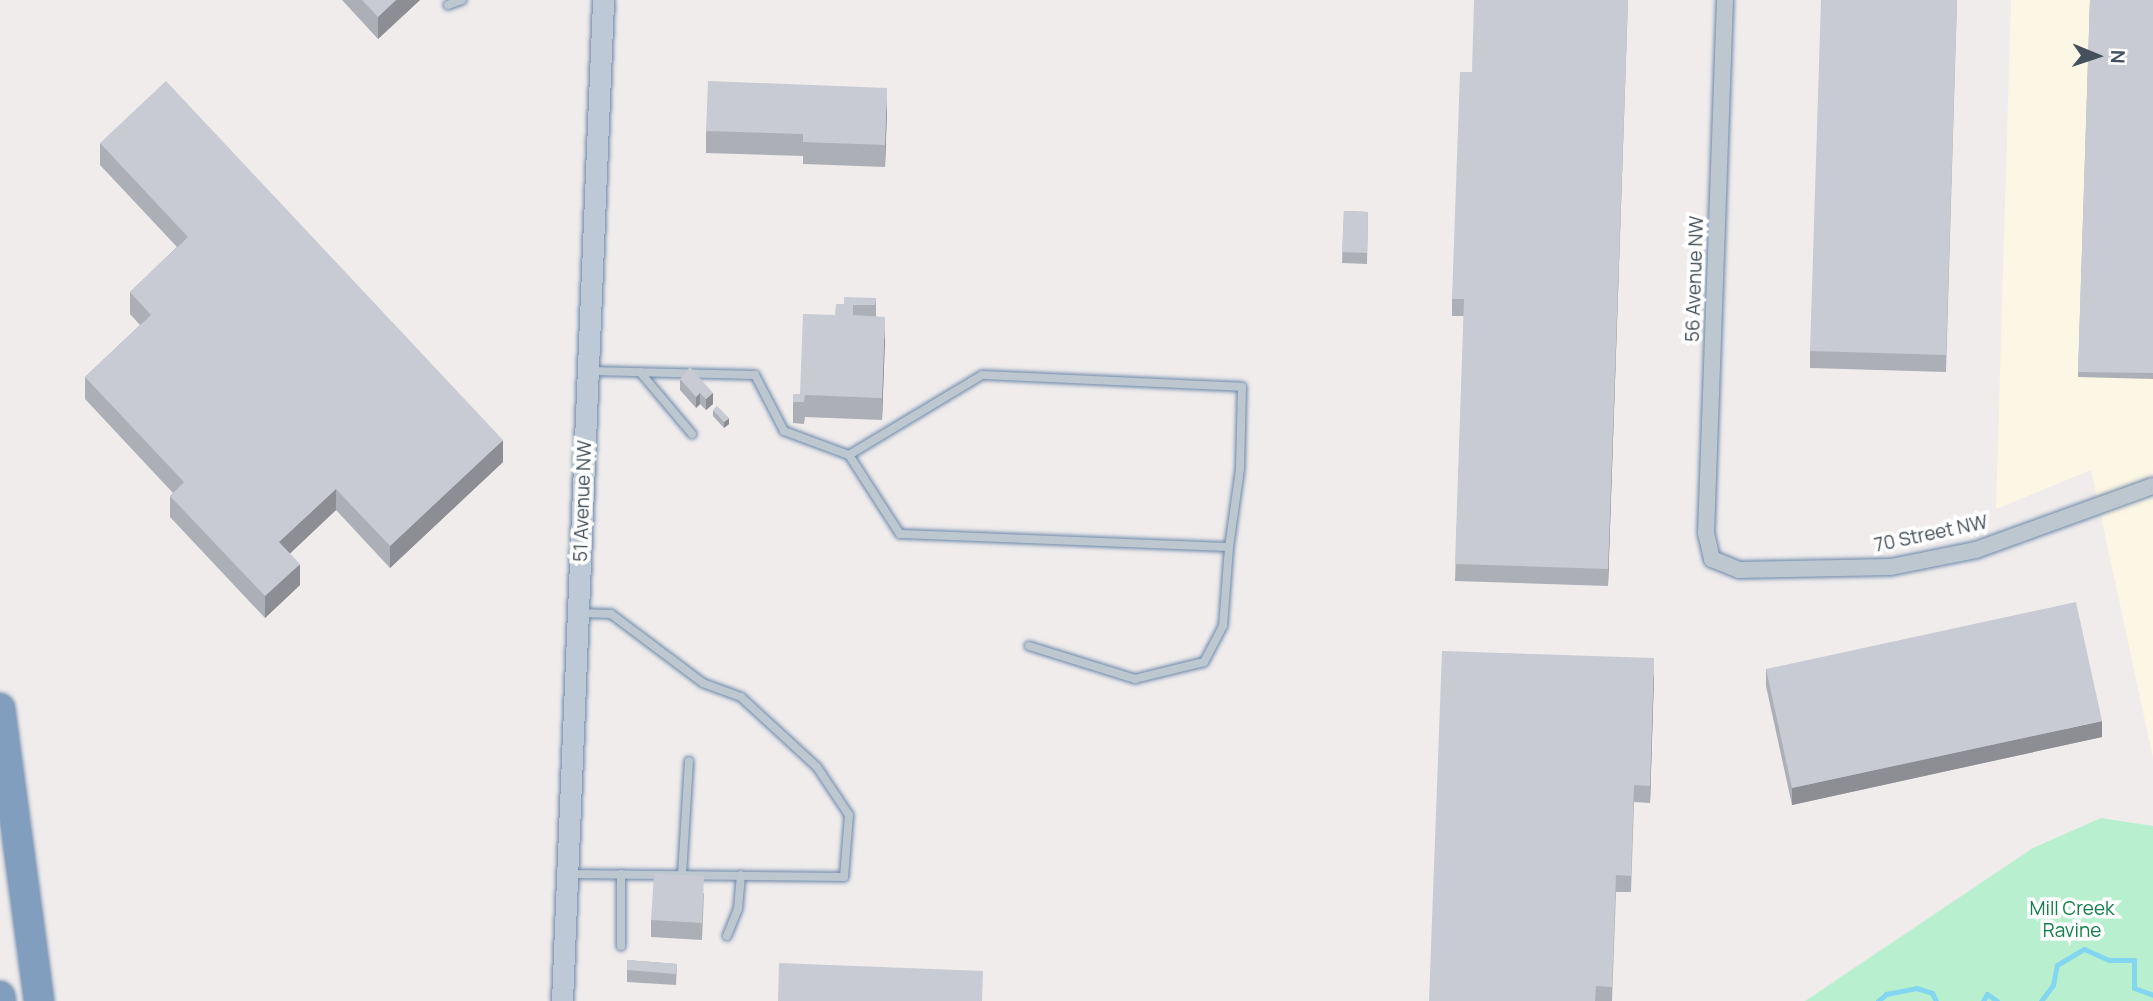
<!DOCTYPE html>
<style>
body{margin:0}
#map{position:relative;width:2153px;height:1001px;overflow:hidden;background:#f0ecec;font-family:Manrope,sans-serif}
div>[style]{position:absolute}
.commercial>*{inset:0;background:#fcf6e4}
.green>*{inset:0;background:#b8f0cf}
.stream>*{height:5px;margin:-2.5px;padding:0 2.5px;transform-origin:2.5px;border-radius:2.5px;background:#83d6ef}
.roads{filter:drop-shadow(0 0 2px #6d89aa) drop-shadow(0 0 2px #6d89aa)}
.lane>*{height:8px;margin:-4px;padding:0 4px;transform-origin:4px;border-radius:4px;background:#bcc7d0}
.street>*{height:16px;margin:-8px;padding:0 8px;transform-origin:8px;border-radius:8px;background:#bcc7d0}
.secondary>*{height:21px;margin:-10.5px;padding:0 10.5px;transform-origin:10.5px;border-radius:10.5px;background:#bec9d7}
.highway>*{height:28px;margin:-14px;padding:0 14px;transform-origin:14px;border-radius:14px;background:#829ebe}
.wall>*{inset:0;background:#acafb5}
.shaded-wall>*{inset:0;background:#8c8e94}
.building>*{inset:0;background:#c8cbd3}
span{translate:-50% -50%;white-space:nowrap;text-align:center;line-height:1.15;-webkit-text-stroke:7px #fff;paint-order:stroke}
.street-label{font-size:19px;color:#44505b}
.park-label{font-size:19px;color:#137e4b}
.north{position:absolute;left:2062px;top:21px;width:70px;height:70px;-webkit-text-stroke:5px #fff;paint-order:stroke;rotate:92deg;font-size:19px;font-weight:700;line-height:28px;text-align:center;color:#44505b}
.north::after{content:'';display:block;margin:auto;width:24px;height:32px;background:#44505b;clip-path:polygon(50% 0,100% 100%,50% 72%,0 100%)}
</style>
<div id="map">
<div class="commercial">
<i style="clip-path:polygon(2011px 0,2153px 0,2153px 758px,2091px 470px,1996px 509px)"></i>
</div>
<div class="green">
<i style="clip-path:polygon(2101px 818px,2153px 826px,2153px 1001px,1805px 1001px,2033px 848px)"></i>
</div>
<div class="stream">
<i style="left:1878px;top:1001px;width:11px;rotate:-41deg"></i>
<i style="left:1886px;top:994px;width:31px;rotate:-11deg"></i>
<i style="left:1916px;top:988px;width:17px;rotate:17deg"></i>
<i style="left:1932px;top:993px;width:9px;rotate:63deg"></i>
<i style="left:1983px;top:1001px;width:8px;rotate:-60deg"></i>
<i style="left:1987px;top:994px;width:12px;rotate:35deg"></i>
<i style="left:2041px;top:1001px;width:20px;rotate:-53deg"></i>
<i style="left:2053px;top:985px;width:20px;rotate:-79deg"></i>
<i style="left:2057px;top:965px;width:31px;rotate:-31deg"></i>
<i style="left:2084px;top:949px;width:27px;rotate:24deg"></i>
<i style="left:2109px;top:960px;width:25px"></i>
<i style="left:2134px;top:960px;width:28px;rotate:90deg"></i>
<i style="left:2134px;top:988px;width:20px;rotate:20deg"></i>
</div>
<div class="roads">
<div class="lane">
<i style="left:448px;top:5px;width:15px;rotate:-20deg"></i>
<i style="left:591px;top:371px;width:164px;rotate:1.4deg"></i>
<i style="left:755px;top:375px;width:63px;rotate:62.6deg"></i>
<i style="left:784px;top:431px;width:69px;rotate:20.3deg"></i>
<i style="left:849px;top:455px;width:94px;rotate:57.2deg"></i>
<i style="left:900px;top:534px;width:329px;rotate:2.3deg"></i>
<i style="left:1229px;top:547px;width:79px;rotate:94.3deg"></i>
<i style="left:1223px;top:626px;width:41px;rotate:117.8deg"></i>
<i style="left:1204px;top:662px;width:71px;rotate:166.2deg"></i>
<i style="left:1135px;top:679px;width:111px;rotate:-162.7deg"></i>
<i style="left:640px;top:372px;width:81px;rotate:50deg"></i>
<i style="left:849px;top:455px;width:155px;rotate:-31deg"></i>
<i style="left:982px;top:375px;width:260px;rotate:2.6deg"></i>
<i style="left:1242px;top:387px;width:82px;rotate:91.4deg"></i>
<i style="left:1240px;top:469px;width:79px;rotate:98deg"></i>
<i style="left:570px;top:874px;width:274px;rotate:0.6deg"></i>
<i style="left:844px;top:877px;width:62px;rotate:-85.4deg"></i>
<i style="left:849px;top:815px;width:58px;rotate:-123.7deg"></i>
<i style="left:817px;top:767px;width:103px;rotate:-137.4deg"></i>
<i style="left:741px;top:697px;width:40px;rotate:-159.8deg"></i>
<i style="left:703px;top:683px;width:115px;rotate:-143.1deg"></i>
<i style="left:611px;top:614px;width:31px;rotate:-178deg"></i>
<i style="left:682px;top:875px;width:114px;rotate:-86.5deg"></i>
<i style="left:727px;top:936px;width:29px;rotate:-68deg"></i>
<i style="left:738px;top:909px;width:34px;rotate:-85deg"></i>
<i style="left:621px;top:946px;width:72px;rotate:-90deg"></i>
</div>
<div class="street">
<i style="left:1725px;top:0;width:533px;rotate:92.04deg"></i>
<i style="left:1706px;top:533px;width:27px;rotate:77deg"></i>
<i style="left:1712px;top:559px;width:29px;rotate:22deg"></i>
<i style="left:1739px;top:570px;width:152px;rotate:-1.1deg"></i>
<i style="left:1891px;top:567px;width:87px;rotate:-11.3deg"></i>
<i style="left:1976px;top:550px;width:188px;rotate:-19.9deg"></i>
</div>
<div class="secondary">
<i style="left:562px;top:1001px;width:1002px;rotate:-87.65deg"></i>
</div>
<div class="highway">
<i style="left:0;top:708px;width:296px;rotate:82.4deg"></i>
<i style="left:0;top:996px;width:5px;rotate:79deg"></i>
</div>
</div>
<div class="wall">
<i style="clip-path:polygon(342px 0,420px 0,378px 39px)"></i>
<i style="clip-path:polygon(1628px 0,1608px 586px,1455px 581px,1464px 316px,1452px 316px,1452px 299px,1472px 72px)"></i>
<i style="clip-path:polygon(1957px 0,1946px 372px,1810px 368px,1810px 351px)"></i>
<i style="clip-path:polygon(2090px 0,2153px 0,2153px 379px,2078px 377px)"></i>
<i style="clip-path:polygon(887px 110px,885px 167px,803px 164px,803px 156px,706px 153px,706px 131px)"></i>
<i style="clip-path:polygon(100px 143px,503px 462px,390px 568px,336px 510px,290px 553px,300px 585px,265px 618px,170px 517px,170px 496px,173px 493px,85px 399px,85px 377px,140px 325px,130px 314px,130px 292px,177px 247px,100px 165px)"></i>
<i style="clip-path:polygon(1344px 211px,1368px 212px,1367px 264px,1342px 263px)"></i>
<i style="clip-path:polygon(876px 298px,876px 316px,885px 339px,882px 420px,805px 417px,804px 424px,793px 423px,793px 394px,800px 394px,844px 304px)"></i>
<i style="clip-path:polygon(680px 379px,713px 393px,713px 404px,706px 410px,700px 404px,696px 408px,680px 390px)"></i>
<i style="clip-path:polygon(713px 410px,729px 424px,724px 428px,713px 416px)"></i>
<i style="clip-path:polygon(1766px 669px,2102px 737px,1792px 805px,1766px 686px)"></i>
<i style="clip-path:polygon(1654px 675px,1650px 803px,1634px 802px,1631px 892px,1616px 892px,1612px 1001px,1429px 1001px)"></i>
<i style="clip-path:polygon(704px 893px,702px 940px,651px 937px,651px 920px)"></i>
<i style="clip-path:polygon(627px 960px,677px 964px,676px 985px,627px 982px)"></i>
</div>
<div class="shaded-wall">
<i style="clip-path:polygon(396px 0,420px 0,378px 39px,378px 17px)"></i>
<i style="clip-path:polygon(1628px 0,1608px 586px,1608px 569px)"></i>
<i style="clip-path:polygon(887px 88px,887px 110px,885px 167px,885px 145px)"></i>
<i style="clip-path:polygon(885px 317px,885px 339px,882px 420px,882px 398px)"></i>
<i style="clip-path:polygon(700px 393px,700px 404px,696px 408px,696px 397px)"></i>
<i style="clip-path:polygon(713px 393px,713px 404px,706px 410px,706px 399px)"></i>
<i style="clip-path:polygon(729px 418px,729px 424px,724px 428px,724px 422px)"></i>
<i style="clip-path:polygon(503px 440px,503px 462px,390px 568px,390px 546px)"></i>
<i style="clip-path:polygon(336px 489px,336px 510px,279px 564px,279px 542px)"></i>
<i style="clip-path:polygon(300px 564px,300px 585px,265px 618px,265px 596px)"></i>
<i style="clip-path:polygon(1654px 658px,1654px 675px,1650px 803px,1650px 786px)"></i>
<i style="clip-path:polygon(2102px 721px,2102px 737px,1792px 805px,1792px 788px)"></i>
</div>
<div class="building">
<i style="clip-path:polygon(362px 0,396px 0,378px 17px)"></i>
<i style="clip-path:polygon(1474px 0,1628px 0,1608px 569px,1455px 564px,1464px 299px,1452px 299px,1460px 72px,1472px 72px)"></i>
<i style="clip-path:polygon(1821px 0,1957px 0,1946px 355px,1810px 351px)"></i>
<i style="clip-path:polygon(2090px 0,2153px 0,2153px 373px,2078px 372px)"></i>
<i style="clip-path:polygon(166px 81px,503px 440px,390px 546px,336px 489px,279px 542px,300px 564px,265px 596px,170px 496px,184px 482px,85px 377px,151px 315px,130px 292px,188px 237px,100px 143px)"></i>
<i style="clip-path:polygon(708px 81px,887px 88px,885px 145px,803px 142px,803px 134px,706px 131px)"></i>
<i style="clip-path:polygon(1344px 211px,1368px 212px,1367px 253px,1342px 252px)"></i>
<i style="clip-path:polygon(844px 297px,876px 298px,875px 305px,853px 305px,853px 315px,885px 317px,882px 398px,805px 395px,804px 402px,793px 402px,793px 394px,800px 394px,803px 314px,835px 315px,836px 304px,844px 304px)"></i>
<i style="clip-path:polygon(690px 367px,713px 393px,706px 399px,700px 393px,696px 397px,680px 379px)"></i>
<i style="clip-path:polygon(717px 406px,729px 418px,724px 422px,713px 410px)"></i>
<i style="clip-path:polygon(2076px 602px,2102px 721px,1792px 788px,1766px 669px)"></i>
<i style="clip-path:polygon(1442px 651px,1654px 658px,1650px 786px,1634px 785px,1631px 876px,1616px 875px,1612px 987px,1596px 986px,1595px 1001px,1429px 1001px)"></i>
<i style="clip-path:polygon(654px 874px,704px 876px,702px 923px,651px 920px)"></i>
<i style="clip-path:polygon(627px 960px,677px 964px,676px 974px,627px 970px)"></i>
<i style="clip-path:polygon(779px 963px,983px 971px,982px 1001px,778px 1001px)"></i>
</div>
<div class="street-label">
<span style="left:1695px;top:279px;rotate:-88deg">56 Avenue NW</span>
<span style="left:583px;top:501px;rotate:-88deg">51 Avenue NW</span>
<span style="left:1931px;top:534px;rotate:-12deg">70 Street NW</span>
</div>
<div class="park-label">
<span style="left:2072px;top:920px">Mill Creek<br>Ravine</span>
</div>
<div class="north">N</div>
</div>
